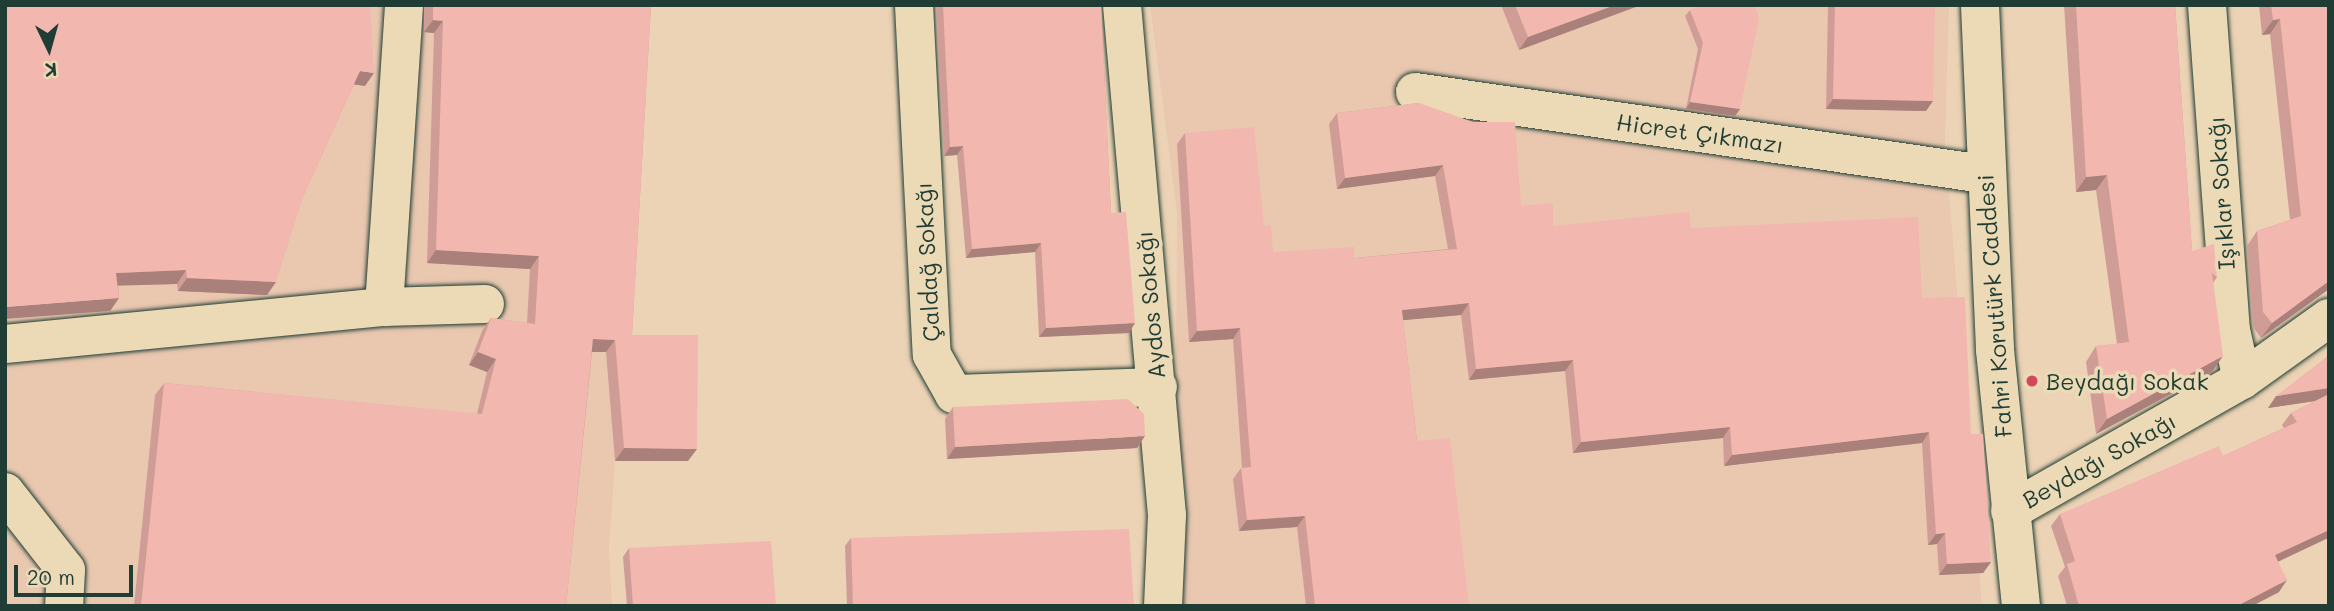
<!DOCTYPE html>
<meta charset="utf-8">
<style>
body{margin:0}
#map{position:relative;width:2334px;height:611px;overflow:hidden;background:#edd3b5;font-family:Mali,sans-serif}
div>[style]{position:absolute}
.built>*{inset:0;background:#eac8b0}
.roads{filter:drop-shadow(0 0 2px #1f3d34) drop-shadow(0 0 2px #1f3d34)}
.minor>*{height:38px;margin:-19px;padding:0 19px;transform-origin:19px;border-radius:19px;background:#ecdab7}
.wall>*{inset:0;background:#d09d96}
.shaded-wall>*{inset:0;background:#a9807a}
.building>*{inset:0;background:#f2b7ae}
.dots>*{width:19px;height:19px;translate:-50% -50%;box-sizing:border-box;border:4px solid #ecdab7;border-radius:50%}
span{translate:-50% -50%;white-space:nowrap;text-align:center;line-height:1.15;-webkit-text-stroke:7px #ecdab7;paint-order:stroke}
.street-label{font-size:23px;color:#1f3d34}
.poi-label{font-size:23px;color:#1f3d34}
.left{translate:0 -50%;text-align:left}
.frame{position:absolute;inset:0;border:7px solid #1f3d34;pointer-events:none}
.north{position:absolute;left:14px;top:14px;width:70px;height:70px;-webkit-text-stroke:5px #ecdab7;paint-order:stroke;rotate:175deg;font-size:19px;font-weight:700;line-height:28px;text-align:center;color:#1f3d34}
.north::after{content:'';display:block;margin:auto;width:24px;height:32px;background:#1f3d34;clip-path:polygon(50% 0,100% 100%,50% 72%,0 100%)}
.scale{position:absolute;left:14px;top:565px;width:119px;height:32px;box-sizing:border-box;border:4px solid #1f3d34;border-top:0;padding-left:9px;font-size:21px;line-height:24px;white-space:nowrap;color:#1f3d34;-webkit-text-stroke:5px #ecdab7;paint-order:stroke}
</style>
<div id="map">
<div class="built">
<i style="clip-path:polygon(5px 5px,648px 5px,609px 548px,612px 606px,5px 606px)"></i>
<i style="clip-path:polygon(1150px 5px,1949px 5px,1945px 141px,1982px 606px,1178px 606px,1188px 517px,1176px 387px,1177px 213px)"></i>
</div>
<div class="roads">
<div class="minor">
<i style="left:914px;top:5px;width:350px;rotate:87.1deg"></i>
<i style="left:932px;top:355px;width:45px;rotate:60.6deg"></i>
<i style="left:954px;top:394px;width:204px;rotate:-2deg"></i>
<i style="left:1122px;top:5px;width:512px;rotate:84.96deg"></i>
<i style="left:1167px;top:515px;width:91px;rotate:92.5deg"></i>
<i style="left:1980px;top:5px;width:345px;rotate:87.5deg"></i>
<i style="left:1995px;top:350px;width:257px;rotate:84.2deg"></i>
<i style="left:2207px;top:5px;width:326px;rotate:85.8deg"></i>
<i style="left:2231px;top:330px;width:51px;rotate:77.6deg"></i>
<i style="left:1415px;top:92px;width:575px;rotate:8.2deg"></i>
<i style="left:384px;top:307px;width:303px;rotate:-86.2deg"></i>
<i style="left:5px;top:344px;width:381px;rotate:-5.6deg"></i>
<i style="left:384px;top:307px;width:101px;rotate:-1.7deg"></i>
<i style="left:5px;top:492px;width:99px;rotate:52deg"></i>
<i style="left:66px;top:570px;width:36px;rotate:93deg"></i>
<i style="left:2010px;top:511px;width:266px;rotate:-29.5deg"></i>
<i style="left:2242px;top:380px;width:107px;rotate:-35.5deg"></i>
</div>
</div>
<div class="wall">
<i style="clip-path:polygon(5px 5px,365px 86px,354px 84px,304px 194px,267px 295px,178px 291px,177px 284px,118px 285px,119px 298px,110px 311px)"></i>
<i style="clip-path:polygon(424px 5px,651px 5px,632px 335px,688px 461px,615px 461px,606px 352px,592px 352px,566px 606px,134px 606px,155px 395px,164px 383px,477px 414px,487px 372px,469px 365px,482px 331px,491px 318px,527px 323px,530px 269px,427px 263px,434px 33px,424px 32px)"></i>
<i style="clip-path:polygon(936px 5px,1101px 5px,1111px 213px,1129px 333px,1039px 337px,1035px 252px,966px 258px,957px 155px,944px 156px)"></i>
<i style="clip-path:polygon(1501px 5px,1641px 5px,1519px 50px)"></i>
<i style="clip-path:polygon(1828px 5px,1935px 5px,1926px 111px,1826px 109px)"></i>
<i style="clip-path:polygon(2064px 5px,2175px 5px,2192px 251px,2217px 277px,2213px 283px,2212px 372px,2096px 434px,2086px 362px,2096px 346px,2117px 344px,2096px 190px,2076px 192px)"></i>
<i style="clip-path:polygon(2259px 5px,2329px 5px,2329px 289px,2261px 338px,2253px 327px,2247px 246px,2257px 231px,2290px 220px,2270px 34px,2262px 35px)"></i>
<i style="clip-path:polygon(1690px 10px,1740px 109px,1735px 116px,1686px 109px,1698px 49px,1685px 16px)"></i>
<i style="clip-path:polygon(1419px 103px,1521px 206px,1553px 226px,1691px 228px,1922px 298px,1971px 434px,1991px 562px,1983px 573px,1939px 575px,1937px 544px,1928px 545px,1922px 443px,1724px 466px,1723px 438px,1573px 453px,1565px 371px,1469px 380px,1461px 315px,1403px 320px,1417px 441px,1469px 606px,1306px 606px,1297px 527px,1239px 531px,1233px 479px,1241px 468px,1242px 468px,1233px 339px,1189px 342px,1177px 144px,1185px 133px,1264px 226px,1273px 252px,1354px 258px,1448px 249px,1435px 176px,1337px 189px,1329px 124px,1337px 113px)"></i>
<i style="clip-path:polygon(2329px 355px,2329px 540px,2328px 538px,2278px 562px,2279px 592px,2252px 606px,2067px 606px,2058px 576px,2065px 567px,2051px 526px,2060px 514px,2223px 456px,2284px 428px,2282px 425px,2291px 413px,2315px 401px,2268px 408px)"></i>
<i style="clip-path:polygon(953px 407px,1137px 448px,947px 459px,945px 419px)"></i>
<i style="clip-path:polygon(851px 538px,1134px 606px,847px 606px,845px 546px)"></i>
<i style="clip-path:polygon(629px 548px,776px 606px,627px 606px,623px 557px)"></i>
</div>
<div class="shaded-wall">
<i style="clip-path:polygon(1615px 5px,1641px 5px,1519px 50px,1528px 37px)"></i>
<i style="clip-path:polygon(2280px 19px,2270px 34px,2262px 35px,2273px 20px)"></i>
<i style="clip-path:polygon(433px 20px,443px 21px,434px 33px,424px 32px)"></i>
<i style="clip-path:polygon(360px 71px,374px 73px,365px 86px,351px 84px)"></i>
<i style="clip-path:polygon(1833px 99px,1933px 101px,1926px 111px,1826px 109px)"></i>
<i style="clip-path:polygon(1690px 102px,1740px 109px,1735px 116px,1686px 109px)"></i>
<i style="clip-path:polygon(963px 146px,957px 155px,944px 156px,950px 147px)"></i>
<i style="clip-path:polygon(1443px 165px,1435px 176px,1337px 189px,1345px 178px)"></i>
<i style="clip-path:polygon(2107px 175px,2096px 190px,2076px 192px,2086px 177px)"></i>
<i style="clip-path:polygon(1041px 243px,1035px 252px,966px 258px,972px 249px)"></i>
<i style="clip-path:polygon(436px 250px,539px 256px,530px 269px,427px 263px)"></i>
<i style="clip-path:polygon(186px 270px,177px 284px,107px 286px,116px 273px)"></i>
<i style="clip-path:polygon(187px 278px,276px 282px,267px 295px,178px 291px)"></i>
<i style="clip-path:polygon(2329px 281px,2329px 289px,2261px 338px,2272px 323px)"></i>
<i style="clip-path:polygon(119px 298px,110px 311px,5px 319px,5px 307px)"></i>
<i style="clip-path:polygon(1469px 303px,1461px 315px,1394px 321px,1402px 310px)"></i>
<i style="clip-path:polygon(1135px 323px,1129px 333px,1039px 337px,1046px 328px)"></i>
<i style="clip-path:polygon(1240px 328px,1233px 339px,1189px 342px,1197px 331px)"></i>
<i style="clip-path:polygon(593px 339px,615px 340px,606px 352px,585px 352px)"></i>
<i style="clip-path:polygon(478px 352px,496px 359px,487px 372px,469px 365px)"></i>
<i style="clip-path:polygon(2223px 356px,2212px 372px,2096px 434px,2107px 419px)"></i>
<i style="clip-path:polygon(1573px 360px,1565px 371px,1469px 380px,1476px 369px)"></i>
<i style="clip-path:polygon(2329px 388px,2329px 399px,2268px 408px,2276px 396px)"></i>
<i style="clip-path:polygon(1730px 427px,1723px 438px,1573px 453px,1581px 442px)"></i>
<i style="clip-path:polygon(1929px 432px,1922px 443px,1724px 466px,1732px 455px)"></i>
<i style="clip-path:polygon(1145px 436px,1137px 448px,947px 459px,955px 447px)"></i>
<i style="clip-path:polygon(624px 448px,697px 449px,688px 461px,615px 461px)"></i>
<i style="clip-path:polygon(1305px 516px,1297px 527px,1239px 531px,1247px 520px)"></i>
<i style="clip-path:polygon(2329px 530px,2328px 538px,2266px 567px,2275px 555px)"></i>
<i style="clip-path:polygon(1945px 533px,1937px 544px,1928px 545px,1936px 534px)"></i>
<i style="clip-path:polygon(1991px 562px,1983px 573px,1939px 575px,1947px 564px)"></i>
<i style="clip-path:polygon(2287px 580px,2279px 592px,2252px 606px,2237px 606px)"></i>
</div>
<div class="building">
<i style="clip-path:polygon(5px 5px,370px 5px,374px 73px,360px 71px,304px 194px,276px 282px,187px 278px,186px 270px,116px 273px,119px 298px,5px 307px)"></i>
<i style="clip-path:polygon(433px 5px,651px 5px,632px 335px,698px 335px,697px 449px,624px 448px,615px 340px,593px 339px,566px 606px,141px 606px,164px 383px,482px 414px,496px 359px,478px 352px,491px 318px,535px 324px,539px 256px,436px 250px,443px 21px,433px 20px)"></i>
<i style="clip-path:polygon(943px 5px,1101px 5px,1111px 213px,1126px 212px,1135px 323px,1046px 328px,1041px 243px,972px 249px,963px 146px,950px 147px)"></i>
<i style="clip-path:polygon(1515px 5px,1615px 5px,1528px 37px)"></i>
<i style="clip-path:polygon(1701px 5px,1755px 5px,1759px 19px,1740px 109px,1690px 102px,1703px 43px,1690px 10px)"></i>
<i style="clip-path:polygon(1835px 5px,1935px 5px,1933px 101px,1833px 99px)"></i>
<i style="clip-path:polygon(2076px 5px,2175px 5px,2192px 251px,2214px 244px,2217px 277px,2212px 273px,2223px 356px,2107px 419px,2096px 346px,2129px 342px,2107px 175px,2086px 177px)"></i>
<i style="clip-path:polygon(2271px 5px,2329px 5px,2329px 281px,2272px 323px,2263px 312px,2257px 231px,2301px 216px,2280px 19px,2273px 20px)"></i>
<i style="clip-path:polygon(1419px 103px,1473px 122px,1515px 122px,1521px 206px,1553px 203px,1553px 226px,1689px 212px,1691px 228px,1918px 217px,1922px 298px,1965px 297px,1971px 434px,1983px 434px,1991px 562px,1947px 564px,1945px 533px,1936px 534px,1929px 432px,1732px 455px,1730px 427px,1581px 442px,1573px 360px,1476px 369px,1469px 303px,1402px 310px,1417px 441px,1450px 438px,1469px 606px,1315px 606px,1305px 516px,1247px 520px,1241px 468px,1251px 467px,1240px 328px,1197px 331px,1185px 133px,1254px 127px,1264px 226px,1271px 225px,1273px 252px,1354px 247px,1354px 258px,1457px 249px,1443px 165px,1345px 178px,1337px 113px)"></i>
<i style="clip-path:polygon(2329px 355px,2329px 388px,2276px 396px)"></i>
<i style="clip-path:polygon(2329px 394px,2329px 530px,2275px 555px,2287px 580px,2237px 606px,2079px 606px,2067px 564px,2075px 561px,2060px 514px,2219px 446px,2223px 456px,2297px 422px,2291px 413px)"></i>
<i style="clip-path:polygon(1128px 399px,1144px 414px,1145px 436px,955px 447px,953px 407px)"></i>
<i style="clip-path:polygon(1129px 529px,1134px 606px,853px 606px,851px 538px)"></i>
<i style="clip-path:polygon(771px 541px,776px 606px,633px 606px,629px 548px)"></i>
</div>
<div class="dots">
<i style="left:2032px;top:381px;background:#d1495b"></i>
</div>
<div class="street-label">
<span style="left:1700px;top:133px;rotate:8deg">Hicret Çıkmazı</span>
<span style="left:2221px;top:193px;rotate:-94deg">Işıklar Sokağı</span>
<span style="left:927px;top:262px;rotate:-93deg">Çaldağ Sokağı</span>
<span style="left:1150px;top:305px;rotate:-95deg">Aydos Sokağı</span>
<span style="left:1994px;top:306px;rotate:-94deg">Fahri Korutürk Caddesi</span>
<span style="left:2099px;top:460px;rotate:-29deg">Beydağı Sokağı</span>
</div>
<div class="poi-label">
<span class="left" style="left:2046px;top:381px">Beydağı Sokak</span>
</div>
<div class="frame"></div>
<div class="north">K</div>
<div class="scale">20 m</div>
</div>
